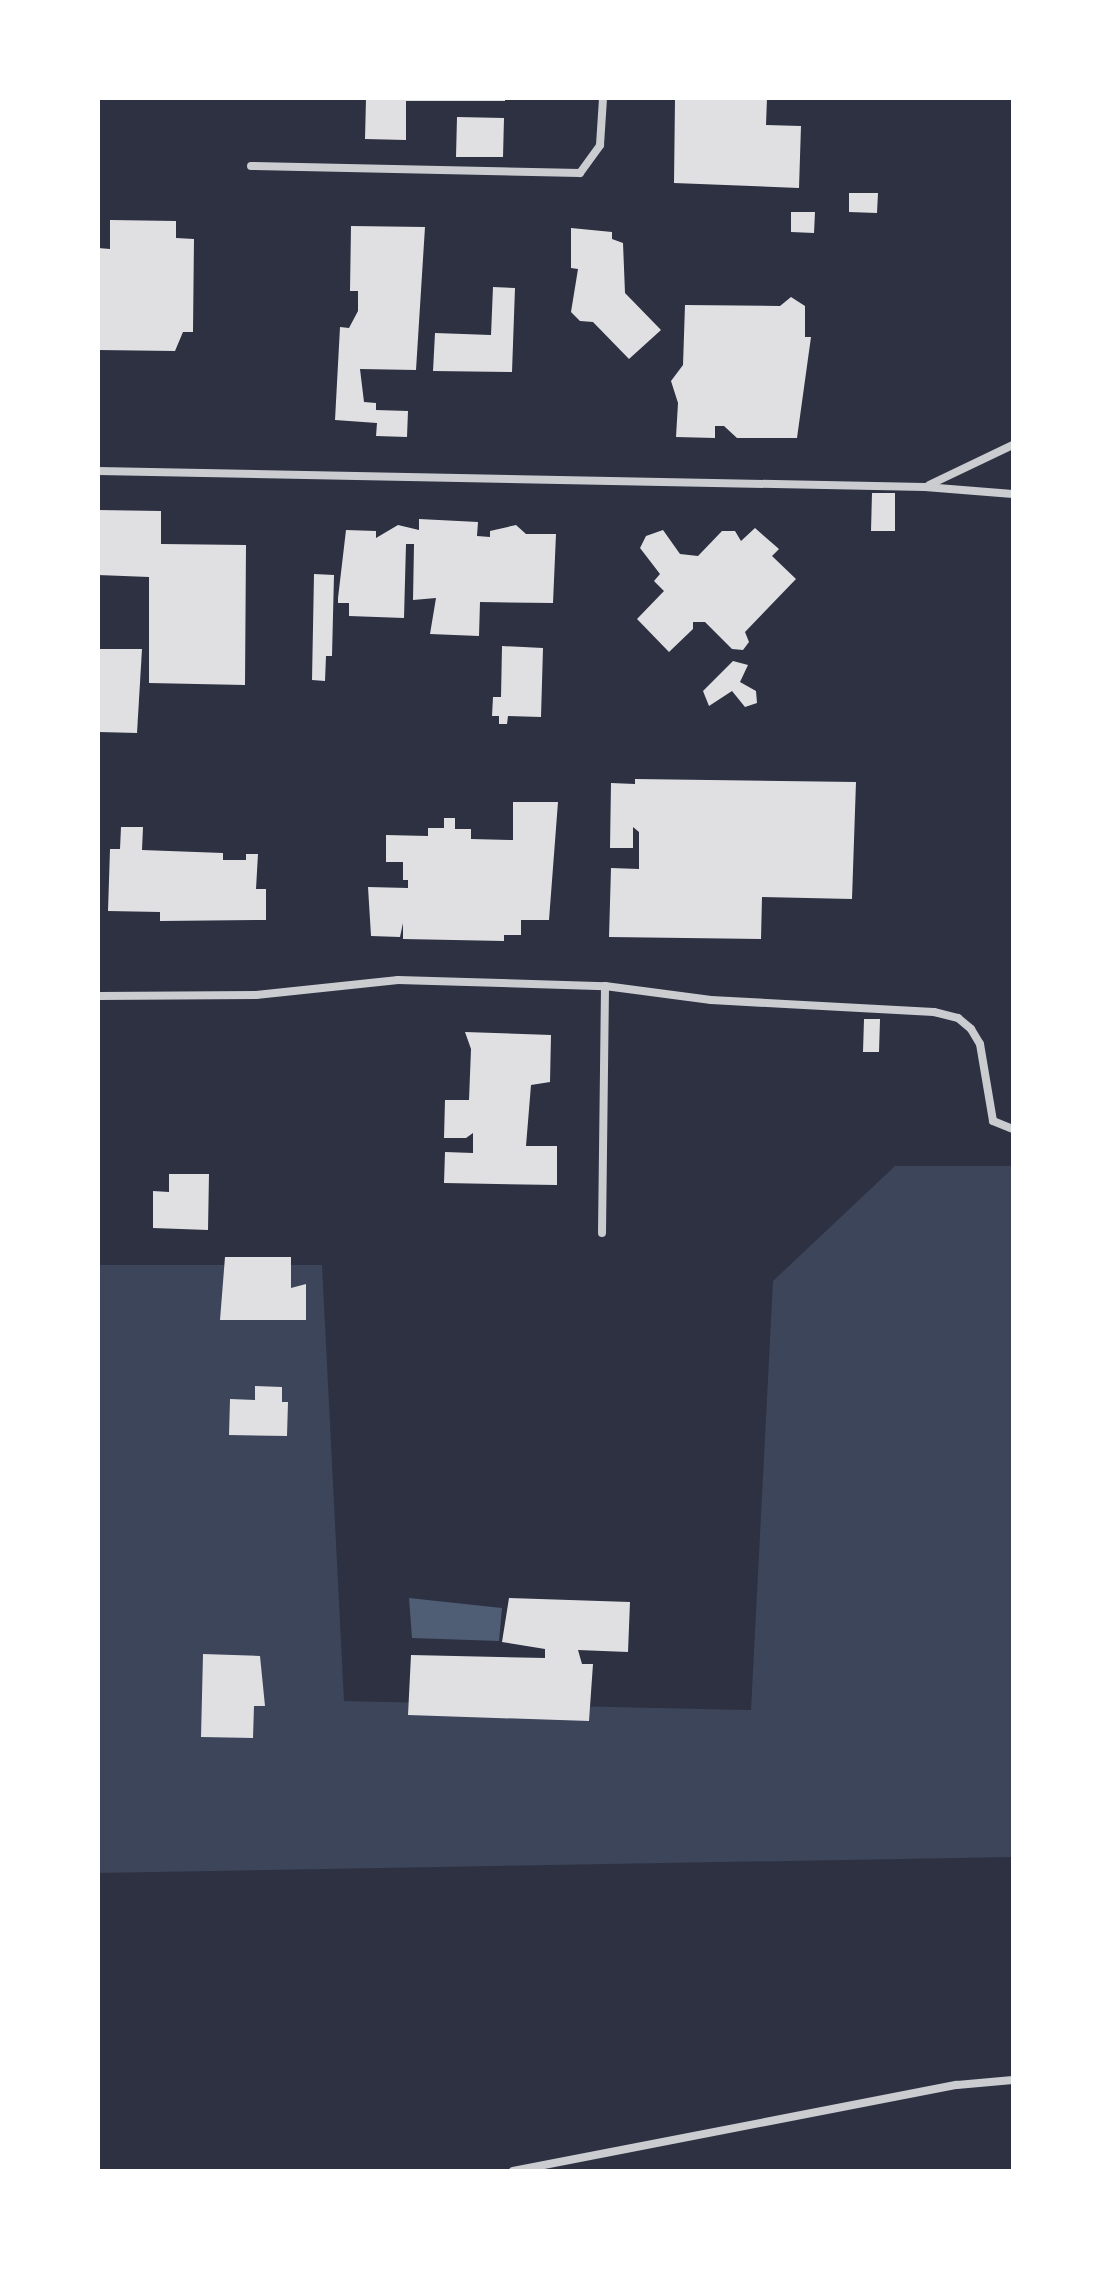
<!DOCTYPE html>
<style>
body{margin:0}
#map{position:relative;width:1111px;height:2269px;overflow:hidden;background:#2d3142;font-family:Barlow,sans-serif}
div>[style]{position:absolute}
.green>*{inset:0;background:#3c4559}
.water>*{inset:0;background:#4f5d75}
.building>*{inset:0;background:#e0e0e3}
.minor>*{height:8px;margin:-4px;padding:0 4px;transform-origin:4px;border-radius:4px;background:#caccd0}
span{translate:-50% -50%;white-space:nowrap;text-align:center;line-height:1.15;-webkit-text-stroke:8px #fff;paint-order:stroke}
.frame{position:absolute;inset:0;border:100px solid #fff;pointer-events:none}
</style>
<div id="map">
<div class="green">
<i style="clip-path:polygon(895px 1166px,1013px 1166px,1013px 1857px,98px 1873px,98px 1265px,322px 1265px,344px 1701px,751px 1710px,773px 1281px)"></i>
</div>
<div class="water">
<i style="clip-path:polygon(409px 1598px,502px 1608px,499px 1641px,412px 1638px)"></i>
</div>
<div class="building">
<i style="clip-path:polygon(366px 98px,505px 98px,505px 101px,406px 101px,406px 140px,365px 139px)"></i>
<i style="clip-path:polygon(675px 98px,767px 98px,766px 125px,801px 126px,799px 188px,674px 183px)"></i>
<i style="clip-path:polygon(457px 117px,504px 118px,503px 157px,456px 157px)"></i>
<i style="clip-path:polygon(849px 193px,878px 193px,877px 213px,849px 212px)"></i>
<i style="clip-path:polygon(791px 212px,815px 212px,814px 233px,791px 232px)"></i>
<i style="clip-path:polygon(110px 220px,176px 221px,176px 238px,194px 239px,193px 332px,183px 332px,175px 351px,98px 350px,98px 248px,110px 249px)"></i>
<i style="clip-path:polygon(351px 226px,425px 227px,416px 370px,360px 369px,364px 402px,376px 403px,376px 410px,408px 411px,407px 437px,376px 436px,377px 423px,335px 420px,340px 327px,349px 328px,358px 311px,358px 291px,350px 291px)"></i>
<i style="clip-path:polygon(571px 228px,612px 232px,612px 239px,623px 243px,625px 293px,661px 330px,629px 359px,593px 322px,580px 321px,571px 312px,578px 269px,571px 268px)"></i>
<i style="clip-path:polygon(493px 287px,515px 288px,512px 372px,433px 371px,435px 333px,491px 335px)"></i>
<i style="clip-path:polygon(791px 297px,805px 306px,805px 337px,811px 337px,797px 438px,737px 438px,724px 426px,715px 426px,715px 438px,676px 437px,678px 403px,671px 381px,683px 365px,685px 305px,780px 306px)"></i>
<i style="clip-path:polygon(872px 493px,895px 493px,895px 531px,871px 531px)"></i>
<i style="clip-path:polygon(98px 510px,161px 511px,161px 544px,246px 545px,245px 685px,149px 683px,149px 577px,98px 575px)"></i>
<i style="clip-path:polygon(419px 519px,478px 522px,477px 536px,490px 537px,490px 531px,516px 525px,526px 534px,556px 534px,553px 603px,480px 602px,479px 636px,430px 634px,436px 598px,413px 600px,414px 544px,406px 544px,404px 618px,349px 616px,349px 603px,338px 603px,338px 598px,346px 530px,376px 531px,376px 538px,398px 525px,419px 530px)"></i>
<i style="clip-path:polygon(755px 528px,779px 549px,772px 556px,796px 579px,745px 632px,749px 642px,743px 650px,732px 649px,705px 622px,693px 622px,693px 629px,669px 652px,637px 619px,664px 591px,654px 581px,660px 574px,640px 548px,646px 536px,663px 530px,680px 554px,698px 556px,722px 531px,735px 531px,741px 541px)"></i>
<i style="clip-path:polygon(314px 574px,334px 575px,332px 656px,326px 656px,325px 681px,312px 680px)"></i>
<i style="clip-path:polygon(502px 646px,543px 648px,541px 717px,508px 716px,507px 724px,499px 724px,499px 716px,492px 716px,493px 697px,501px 697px)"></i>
<i style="clip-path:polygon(98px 649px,142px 649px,137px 733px,99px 732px)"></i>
<i style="clip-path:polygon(733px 661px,748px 665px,740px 682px,756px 691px,757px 703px,745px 707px,732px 691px,709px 706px,703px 691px)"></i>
<i style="clip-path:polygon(635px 779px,856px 782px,852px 899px,762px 897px,761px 939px,609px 937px,611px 868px,639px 869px,639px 832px,633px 827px,633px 848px,610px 848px,611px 783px,635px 784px)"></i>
<i style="clip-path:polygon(513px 802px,558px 802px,549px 920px,521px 920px,521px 935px,504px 935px,504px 941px,403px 939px,403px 923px,400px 937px,371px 936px,368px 887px,408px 888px,408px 880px,403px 880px,403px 862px,386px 862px,386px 835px,428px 836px,428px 828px,444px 828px,444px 818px,455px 818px,455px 829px,471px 829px,471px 839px,513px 840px)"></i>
<i style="clip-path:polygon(121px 827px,143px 827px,142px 850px,223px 853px,223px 860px,246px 860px,246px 854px,258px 854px,256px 889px,266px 889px,266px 920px,160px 921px,160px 912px,108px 911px,110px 849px,120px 849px)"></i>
<i style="clip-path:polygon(864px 1019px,880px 1019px,879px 1052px,863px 1052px)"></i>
<i style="clip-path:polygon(465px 1032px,551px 1035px,550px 1082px,531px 1085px,526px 1146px,557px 1146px,557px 1185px,444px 1183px,445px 1152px,473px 1153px,473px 1133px,466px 1138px,444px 1138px,445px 1100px,469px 1100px,471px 1049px)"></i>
<i style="clip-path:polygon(169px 1174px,209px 1174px,208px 1230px,153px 1228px,153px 1191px,169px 1192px)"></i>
<i style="clip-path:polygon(225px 1257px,291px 1257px,291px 1288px,306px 1284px,306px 1320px,220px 1320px)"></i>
<i style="clip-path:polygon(255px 1386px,282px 1387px,282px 1402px,288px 1402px,287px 1436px,229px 1435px,230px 1399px,255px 1400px)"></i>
<i style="clip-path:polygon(509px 1598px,630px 1602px,628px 1652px,578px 1650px,582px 1664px,593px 1664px,589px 1721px,408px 1715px,411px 1655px,545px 1658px,545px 1649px,502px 1642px)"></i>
<i style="clip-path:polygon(203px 1654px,260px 1656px,265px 1706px,254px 1706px,253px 1738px,201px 1737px)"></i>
</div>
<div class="minor">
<i style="left:251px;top:166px;width:329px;rotate:1.2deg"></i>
<i style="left:580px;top:173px;width:34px;rotate:-54deg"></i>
<i style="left:600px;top:145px;width:47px;rotate:-86.3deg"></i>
<i style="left:98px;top:471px;width:827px;rotate:1.11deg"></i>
<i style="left:925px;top:487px;width:88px;rotate:4.5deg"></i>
<i style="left:929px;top:485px;width:93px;rotate:-25.5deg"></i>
<i style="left:98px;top:996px;width:158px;rotate:-0.4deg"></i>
<i style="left:256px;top:995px;width:143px;rotate:-6deg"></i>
<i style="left:398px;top:980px;width:207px;rotate:1.7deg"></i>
<i style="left:605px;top:986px;width:107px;rotate:7.5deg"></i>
<i style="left:711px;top:1000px;width:223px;rotate:3.1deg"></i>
<i style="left:934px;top:1012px;width:25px;rotate:14deg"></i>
<i style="left:958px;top:1018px;width:17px;rotate:40deg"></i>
<i style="left:971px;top:1029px;width:17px;rotate:59deg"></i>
<i style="left:980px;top:1044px;width:78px;rotate:80.4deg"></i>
<i style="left:993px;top:1121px;width:22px;rotate:22deg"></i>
<i style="left:602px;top:1233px;width:247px;rotate:-89.3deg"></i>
<i style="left:513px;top:2171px;width:452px;rotate:-11deg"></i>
<i style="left:957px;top:2085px;width:56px;rotate:-5.1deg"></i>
</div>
<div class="frame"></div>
</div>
